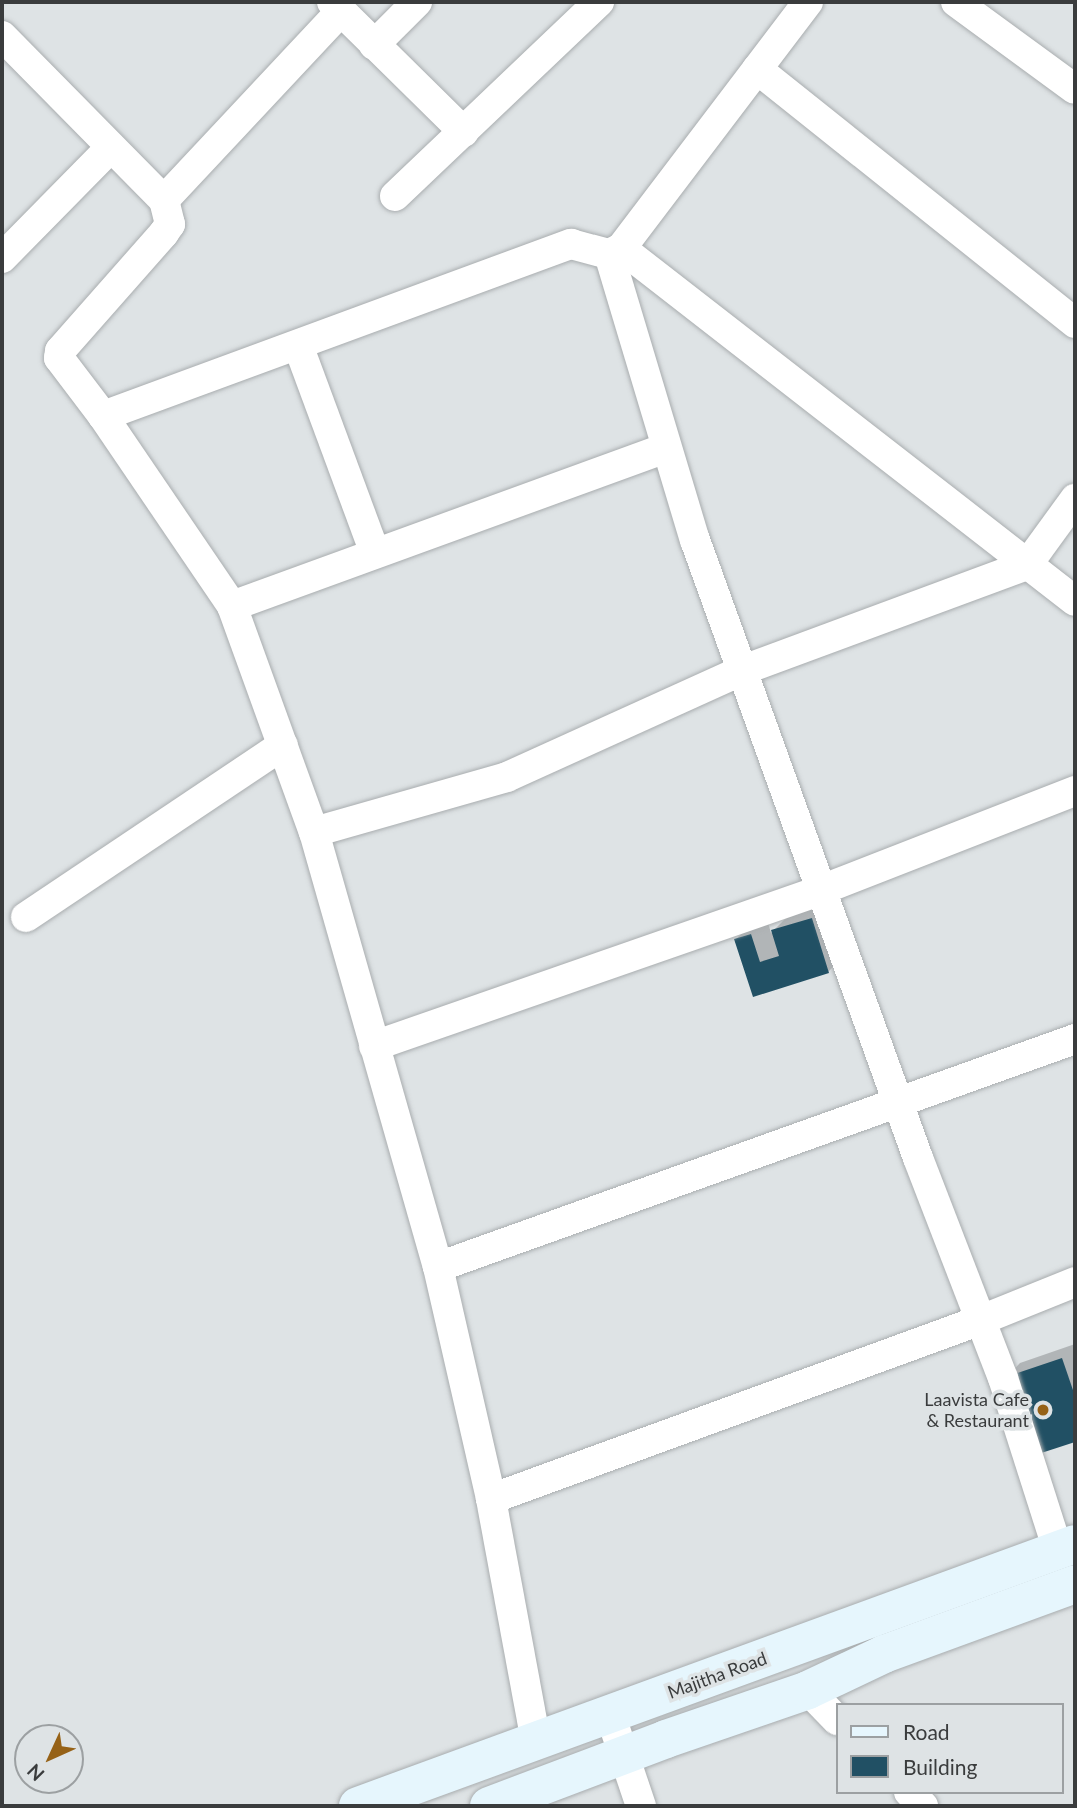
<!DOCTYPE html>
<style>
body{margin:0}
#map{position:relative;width:1077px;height:1808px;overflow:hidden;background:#dee3e5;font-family:Lato,sans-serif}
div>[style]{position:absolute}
.shadow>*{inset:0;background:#0003}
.building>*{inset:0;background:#215064}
.roads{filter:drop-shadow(0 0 2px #a9adaf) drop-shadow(0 0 2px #a9adaf)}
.minor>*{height:30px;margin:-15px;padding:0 15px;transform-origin:15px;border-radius:15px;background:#fff}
.secondary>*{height:38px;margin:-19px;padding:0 19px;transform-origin:19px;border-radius:19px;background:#e6f6fd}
.dots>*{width:19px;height:19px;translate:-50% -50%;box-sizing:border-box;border:4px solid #dee3e5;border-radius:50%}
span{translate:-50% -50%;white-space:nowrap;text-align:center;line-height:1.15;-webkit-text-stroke:7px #dee3e5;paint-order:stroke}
.poi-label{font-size:18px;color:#3a3c3d}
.right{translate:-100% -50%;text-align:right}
.street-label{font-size:18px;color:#3a3c3d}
.frame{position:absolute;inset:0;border:4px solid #3a3c3d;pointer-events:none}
.legend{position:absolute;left:836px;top:1703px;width:228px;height:91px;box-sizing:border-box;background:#dee3e5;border:2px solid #9ca0a2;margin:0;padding:9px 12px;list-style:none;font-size:21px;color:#3a3c3d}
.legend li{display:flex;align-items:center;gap:14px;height:35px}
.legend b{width:35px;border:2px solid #9ca0a2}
.north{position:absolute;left:14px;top:1724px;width:70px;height:70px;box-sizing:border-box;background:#dee3e5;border:2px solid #9ca0a2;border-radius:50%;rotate:225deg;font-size:19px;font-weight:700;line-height:28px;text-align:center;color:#3a3c3d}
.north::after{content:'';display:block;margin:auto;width:24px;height:32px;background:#966217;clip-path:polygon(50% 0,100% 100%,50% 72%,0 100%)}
</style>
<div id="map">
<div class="shadow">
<i style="clip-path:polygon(828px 903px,844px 956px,828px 972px,754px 995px,736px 939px,752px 924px,767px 919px,771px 933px,789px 915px)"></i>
<i style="clip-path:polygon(1075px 1344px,1075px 1440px,1030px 1455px,1005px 1379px,1020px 1363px)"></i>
</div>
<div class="building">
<i style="clip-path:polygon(812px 918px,829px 973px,753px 997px,734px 939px,751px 934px,760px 962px,779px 956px,771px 930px)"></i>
<i style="clip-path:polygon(1062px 1358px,1075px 1396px,1075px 1442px,1029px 1457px,1003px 1378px)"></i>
</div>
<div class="roads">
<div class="minor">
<i style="left:332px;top:2px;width:185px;rotate:44.6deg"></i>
<i style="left:808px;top:2px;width:309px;rotate:127.2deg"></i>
<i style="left:621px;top:248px;width:13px;rotate:153deg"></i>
<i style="left:609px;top:254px;width:299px;rotate:73.3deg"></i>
<i style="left:695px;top:540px;width:657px;rotate:70.16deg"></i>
<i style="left:918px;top:1158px;width:236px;rotate:68.9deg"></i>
<i style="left:1003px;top:1378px;width:181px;rotate:72.3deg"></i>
<i style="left:956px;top:2px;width:147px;rotate:36.2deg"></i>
<i style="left:341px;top:11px;width:259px;rotate:133.1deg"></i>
<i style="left:164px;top:200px;width:25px;rotate:76deg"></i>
<i style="left:170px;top:224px;width:11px;rotate:124deg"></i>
<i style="left:164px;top:233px;width:157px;rotate:131.4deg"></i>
<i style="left:60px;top:351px;width:7px;rotate:98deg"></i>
<i style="left:59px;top:358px;width:73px;rotate:52.8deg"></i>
<i style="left:103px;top:416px;width:230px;rotate:55.8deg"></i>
<i style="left:232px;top:606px;width:240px;rotate:70.1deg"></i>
<i style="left:314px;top:832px;width:452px;rotate:74.1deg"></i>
<i style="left:438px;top:1267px;width:238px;rotate:77.1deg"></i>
<i style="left:491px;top:1499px;width:246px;rotate:79.5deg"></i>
<i style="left:2px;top:36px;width:231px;rotate:45.4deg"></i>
<i style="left:374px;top:45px;width:61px;rotate:-45deg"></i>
<i style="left:757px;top:69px;width:407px;rotate:38.6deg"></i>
<i style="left:395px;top:196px;width:282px;rotate:-43.6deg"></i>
<i style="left:621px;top:248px;width:575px;rotate:37.87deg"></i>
<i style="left:2px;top:258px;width:154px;rotate:-45.5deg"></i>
<i style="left:298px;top:345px;width:222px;rotate:69.7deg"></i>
<i style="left:103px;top:416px;width:499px;rotate:-20.2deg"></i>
<i style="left:571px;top:244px;width:39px;rotate:15deg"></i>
<i style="left:232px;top:606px;width:461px;rotate:-20deg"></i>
<i style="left:314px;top:832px;width:201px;rotate:-15.9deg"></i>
<i style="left:507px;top:777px;width:259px;rotate:-24.4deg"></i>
<i style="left:743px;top:670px;width:303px;rotate:-20.3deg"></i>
<i style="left:1027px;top:565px;width:82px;rotate:-54deg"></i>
<i style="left:26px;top:917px;width:309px;rotate:-33.8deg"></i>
<i style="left:374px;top:1046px;width:473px;rotate:-19.2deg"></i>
<i style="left:821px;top:890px;width:273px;rotate:-21.3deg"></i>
<i style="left:438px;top:1267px;width:677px;rotate:-19.69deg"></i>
<i style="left:491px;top:1499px;width:522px;rotate:-20.07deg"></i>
<i style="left:981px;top:1320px;width:101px;rotate:-22deg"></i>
<i style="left:808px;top:1690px;width:42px;rotate:46deg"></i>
<i style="left:610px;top:1714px;width:97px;rotate:71.4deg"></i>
<i style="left:909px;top:1792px;width:20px;rotate:45deg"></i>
</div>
<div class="secondary">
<i style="left:358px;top:1806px;width:763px;rotate:-20.07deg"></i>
<i style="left:489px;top:1806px;width:189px;rotate:-20.7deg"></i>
<i style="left:666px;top:1739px;width:150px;rotate:-19deg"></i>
<i style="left:808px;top:1690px;width:84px;rotate:-25.3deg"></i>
<i style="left:884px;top:1654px;width:203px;rotate:-20.1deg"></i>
</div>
</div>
<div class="dots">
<i style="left:1043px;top:1410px;background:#966217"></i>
</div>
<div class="poi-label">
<span class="right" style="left:1029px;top:1410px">Laavista Cafe<br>&amp; Restaurant</span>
</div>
<div class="street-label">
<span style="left:717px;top:1675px;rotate:-20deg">Majitha Road</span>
</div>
<div class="frame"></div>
<ul class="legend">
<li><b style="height:9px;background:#e6f6fd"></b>Road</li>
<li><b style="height:19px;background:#215064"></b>Building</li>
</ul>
<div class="north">N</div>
</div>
